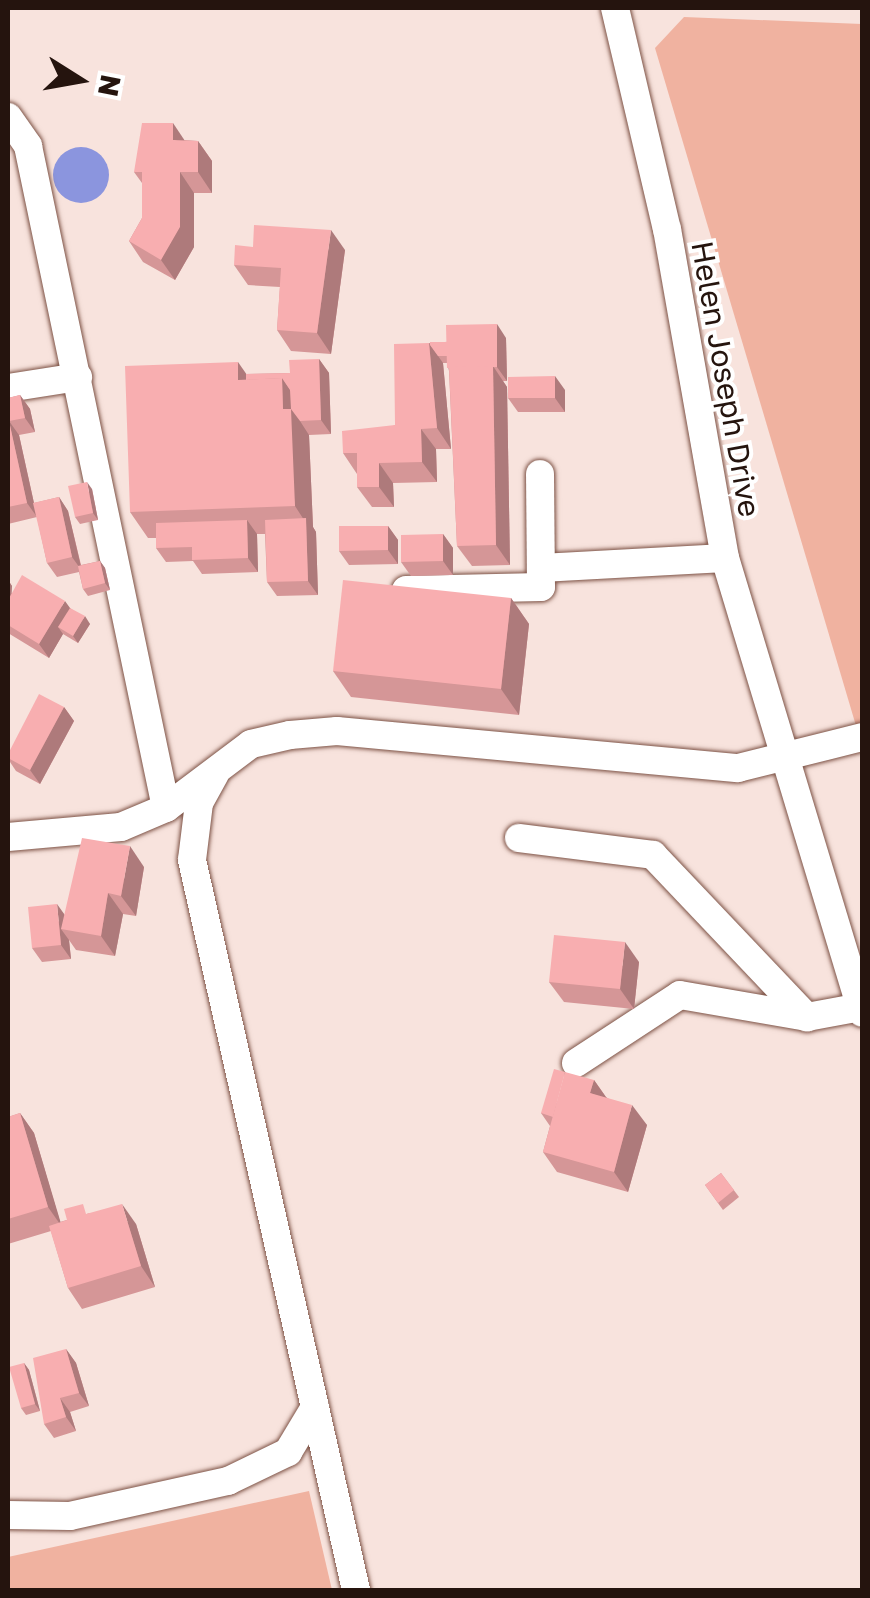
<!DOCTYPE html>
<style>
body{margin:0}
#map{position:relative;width:870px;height:1598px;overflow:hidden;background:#f8e3dd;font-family:"Golos Text",sans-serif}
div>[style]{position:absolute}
.green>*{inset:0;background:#f0b2a0}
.water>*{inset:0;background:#8b95de}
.round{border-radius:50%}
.roads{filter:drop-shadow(0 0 2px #7d5245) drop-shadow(0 0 2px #7d5245)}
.minor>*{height:28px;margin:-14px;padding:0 14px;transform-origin:14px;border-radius:14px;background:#fff}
.wall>*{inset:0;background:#d59697}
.shaded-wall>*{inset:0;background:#ae7a7b}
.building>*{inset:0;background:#f8aeb0}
span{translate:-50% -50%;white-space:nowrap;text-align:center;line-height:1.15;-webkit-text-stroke:8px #fff;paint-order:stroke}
.street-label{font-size:30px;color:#25140e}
.frame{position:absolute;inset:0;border:10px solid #25140e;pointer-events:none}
.north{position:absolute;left:30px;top:30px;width:100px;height:100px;-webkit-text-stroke:8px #fff;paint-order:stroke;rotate:101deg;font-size:28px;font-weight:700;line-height:40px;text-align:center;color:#25140e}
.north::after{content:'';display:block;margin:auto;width:35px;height:45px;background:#25140e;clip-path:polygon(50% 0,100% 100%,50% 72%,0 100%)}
</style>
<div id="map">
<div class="green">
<i style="clip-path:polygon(684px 17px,862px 24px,862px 746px,655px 48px)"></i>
<i style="clip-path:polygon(309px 1491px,332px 1590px,8px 1590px,8px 1557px)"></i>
</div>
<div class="water">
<i class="round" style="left:53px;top:147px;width:56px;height:56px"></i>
</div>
<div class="roads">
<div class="minor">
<i style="left:615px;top:8px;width:227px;rotate:76.8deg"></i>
<i style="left:667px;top:229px;width:334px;rotate:80deg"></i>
<i style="left:725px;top:558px;width:475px;rotate:73.2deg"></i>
<i style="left:8px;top:117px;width:35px;rotate:55deg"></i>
<i style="left:28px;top:146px;width:676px;rotate:78.22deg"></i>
<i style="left:8px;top:388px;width:71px;rotate:-8.9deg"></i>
<i style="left:541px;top:568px;width:184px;rotate:-3.1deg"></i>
<i style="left:406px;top:590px;width:135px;rotate:-1.3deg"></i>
<i style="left:541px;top:587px;width:113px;rotate:-90.5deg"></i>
<i style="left:215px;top:774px;width:33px;rotate:119deg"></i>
<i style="left:199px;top:803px;width:57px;rotate:97deg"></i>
<i style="left:192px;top:860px;width:748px;rotate:77.34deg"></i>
<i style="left:8px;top:837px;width:113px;rotate:-5.1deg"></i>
<i style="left:121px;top:827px;width:49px;rotate:-22.9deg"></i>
<i style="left:166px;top:808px;width:106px;rotate:-37deg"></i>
<i style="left:251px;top:744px;width:40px;rotate:-13deg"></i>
<i style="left:290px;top:735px;width:47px;rotate:-4.9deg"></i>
<i style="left:337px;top:731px;width:403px;rotate:5.3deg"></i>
<i style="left:738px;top:768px;width:128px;rotate:-14deg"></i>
<i style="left:519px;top:838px;width:135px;rotate:7.2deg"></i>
<i style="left:653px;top:855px;width:224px;rotate:46.5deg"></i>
<i style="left:576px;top:1063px;width:124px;rotate:-33.2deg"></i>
<i style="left:680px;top:995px;width:129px;rotate:9.8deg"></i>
<i style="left:807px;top:1017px;width:55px;rotate:-10.5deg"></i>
<i style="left:8px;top:1515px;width:62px;rotate:0.9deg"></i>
<i style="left:70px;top:1516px;width:162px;rotate:-12.5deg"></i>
<i style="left:228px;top:1481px;width:67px;rotate:-25.8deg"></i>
<i style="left:288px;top:1452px;width:52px;rotate:-59deg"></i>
</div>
</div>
<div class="wall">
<i style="clip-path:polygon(185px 140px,198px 141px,212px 161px,212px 193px,194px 193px,194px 247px,175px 280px,143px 262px,129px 241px,142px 218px,142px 183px,134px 172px)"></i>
<i style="clip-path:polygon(253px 247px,345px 250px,331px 354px,291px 351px,277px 330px,280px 287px,248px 285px,234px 265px)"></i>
<i style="clip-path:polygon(506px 338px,507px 381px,503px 381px,507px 387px,510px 565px,472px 566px,457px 546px,449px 371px,447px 363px,443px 363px,451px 449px,436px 449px,437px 482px,393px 483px,394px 507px,372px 507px,357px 487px,357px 474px,343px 453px,395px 425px,429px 343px)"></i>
<i style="clip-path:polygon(319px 359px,329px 373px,331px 434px,309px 435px,313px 527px,316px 532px,318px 595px,277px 596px,267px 582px,265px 534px,257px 534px,258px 572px,202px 574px,193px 561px,166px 562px,156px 548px,156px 538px,148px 538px,130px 512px,246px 374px,290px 373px)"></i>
<i style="clip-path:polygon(565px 390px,565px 412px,518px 412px,508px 398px)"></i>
<i style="clip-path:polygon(20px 395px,30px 409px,35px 432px,19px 435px,34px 503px,59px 497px,68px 511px,81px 565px,100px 561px,105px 568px,110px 590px,88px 596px,83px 589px,79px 572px,57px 577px,47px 563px,37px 517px,8px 524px,8px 398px)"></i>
<i style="clip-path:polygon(92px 489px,98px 520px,80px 524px,75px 517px)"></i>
<i style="clip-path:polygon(388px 526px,398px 540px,398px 564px,349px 565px,339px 551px)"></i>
<i style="clip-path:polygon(443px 534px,453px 548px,453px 575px,411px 576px,401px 562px)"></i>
<i style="clip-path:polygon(8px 580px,12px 586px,11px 593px,70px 608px,90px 624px,78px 643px,63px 634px,49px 658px,8px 633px)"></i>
<i style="clip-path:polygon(511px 598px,529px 624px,519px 715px,351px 697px,333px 671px)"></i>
<i style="clip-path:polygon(64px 707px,74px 721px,40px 784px,16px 771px,8px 759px,8px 754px)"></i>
<i style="clip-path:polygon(144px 867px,136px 916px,123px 914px,115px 956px,76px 950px,69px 940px,71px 959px,42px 962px,32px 948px,65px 915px)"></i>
<i style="clip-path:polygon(639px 962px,634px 1009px,564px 1002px,549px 982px)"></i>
<i style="clip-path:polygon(594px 1080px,606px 1097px,647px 1125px,628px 1192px,557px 1172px,543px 1152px,550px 1126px,541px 1113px)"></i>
<i style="clip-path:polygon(20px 1113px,34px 1133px,60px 1222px,90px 1213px,136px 1224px,155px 1287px,82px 1309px,68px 1288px,51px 1231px,8px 1244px,8px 1117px)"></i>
<i style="clip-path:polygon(721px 1173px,739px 1197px,723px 1210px,705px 1185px)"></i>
<i style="clip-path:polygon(66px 1349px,76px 1363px,89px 1406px,70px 1412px,76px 1431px,54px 1438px,44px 1424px)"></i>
<i style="clip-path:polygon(24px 1363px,29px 1370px,40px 1411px,26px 1415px,21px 1408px)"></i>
</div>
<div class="shaded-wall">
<i style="clip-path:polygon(173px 123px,187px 144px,173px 140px)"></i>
<i style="clip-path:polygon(198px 141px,212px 161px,212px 193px,198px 172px)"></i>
<i style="clip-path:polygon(180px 172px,194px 193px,194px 247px,175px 280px,161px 260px)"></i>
<i style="clip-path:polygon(331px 230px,345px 250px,331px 354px,317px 333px)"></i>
<i style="clip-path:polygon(497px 324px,506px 338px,507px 381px,497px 367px)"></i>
<i style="clip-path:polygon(429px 343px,443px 363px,451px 449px,437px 428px)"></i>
<i style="clip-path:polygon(319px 359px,329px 373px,331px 434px,321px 420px)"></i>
<i style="clip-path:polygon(238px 362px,256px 388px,238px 380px)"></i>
<i style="clip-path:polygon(493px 366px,507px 387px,510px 565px,496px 545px)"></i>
<i style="clip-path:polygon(555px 376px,565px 390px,565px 412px,555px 398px)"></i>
<i style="clip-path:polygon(282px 378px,300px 404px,300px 421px,309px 435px,313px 527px,316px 532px,318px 595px,308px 581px,306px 523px,295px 506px,283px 409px)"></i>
<i style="clip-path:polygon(20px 395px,30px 409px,35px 432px,25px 418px)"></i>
<i style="clip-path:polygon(9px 421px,19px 435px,37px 517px,27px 503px)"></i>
<i style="clip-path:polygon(421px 429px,436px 449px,437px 482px,422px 462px)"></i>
<i style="clip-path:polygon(379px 463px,393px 483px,394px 507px,379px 487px)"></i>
<i style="clip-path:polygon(87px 482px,92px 489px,98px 520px,93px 513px)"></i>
<i style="clip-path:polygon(59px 497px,68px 511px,82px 571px,72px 557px)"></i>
<i style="clip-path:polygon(247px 520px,257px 534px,258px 572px,248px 558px)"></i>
<i style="clip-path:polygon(388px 526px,398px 540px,398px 564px,388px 550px)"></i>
<i style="clip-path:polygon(443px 534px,453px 548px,453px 575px,443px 561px)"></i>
<i style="clip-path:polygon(100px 561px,105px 568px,110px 590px,105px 583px)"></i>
<i style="clip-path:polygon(8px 580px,12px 586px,10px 622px,8px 618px)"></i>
<i style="clip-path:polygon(511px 598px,529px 624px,519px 715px,501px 689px)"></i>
<i style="clip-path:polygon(65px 601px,75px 615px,58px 627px,63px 634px,49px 658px,39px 644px)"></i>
<i style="clip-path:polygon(85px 616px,90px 624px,78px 643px,73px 636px)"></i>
<i style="clip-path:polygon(64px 707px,74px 721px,40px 784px,30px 770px)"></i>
<i style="clip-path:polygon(130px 846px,144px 867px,136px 916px,121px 896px)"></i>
<i style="clip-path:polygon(108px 893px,123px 914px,115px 956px,101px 936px)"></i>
<i style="clip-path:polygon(57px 904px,67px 918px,61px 929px,69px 940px,71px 959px,61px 945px)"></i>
<i style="clip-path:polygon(625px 942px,639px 962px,634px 1009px,620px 989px)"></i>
<i style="clip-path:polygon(594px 1080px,608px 1100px,590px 1093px)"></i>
<i style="clip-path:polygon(632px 1105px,647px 1125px,628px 1192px,614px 1172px)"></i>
<i style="clip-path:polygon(20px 1113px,34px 1133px,62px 1227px,48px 1207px)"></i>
<i style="clip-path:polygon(122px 1204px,136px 1224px,155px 1287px,141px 1266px)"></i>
<i style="clip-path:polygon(66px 1349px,76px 1363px,89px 1406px,79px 1393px)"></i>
<i style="clip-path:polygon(24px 1363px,29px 1370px,40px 1411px,35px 1404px)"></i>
<i style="clip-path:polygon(60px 1398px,70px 1412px,76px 1431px,66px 1417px)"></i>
</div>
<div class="building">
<i style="clip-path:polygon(142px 123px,173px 123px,173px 140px,198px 141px,198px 172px,180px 172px,180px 227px,161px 260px,129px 241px,142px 218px,142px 172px,134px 172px)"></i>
<i style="clip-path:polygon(254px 225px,331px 230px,317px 333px,277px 330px,281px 268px,234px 265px,235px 245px,253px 247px)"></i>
<i style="clip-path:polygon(497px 324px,497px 367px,447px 368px,446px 325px)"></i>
<i style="clip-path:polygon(430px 342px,447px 342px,447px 356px,438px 356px,430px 345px)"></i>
<i style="clip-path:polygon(429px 343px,437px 428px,421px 429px,422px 462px,379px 463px,379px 487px,357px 487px,357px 453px,343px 453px,342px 431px,395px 425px,394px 344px)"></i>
<i style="clip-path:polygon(319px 359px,321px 420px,300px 421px,291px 409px,290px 390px,282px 378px,246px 380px,246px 374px,290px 373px,289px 360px)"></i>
<i style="clip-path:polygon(238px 362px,238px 380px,282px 378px,283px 409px,291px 409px,295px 506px,130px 512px,125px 366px)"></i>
<i style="clip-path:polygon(493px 366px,496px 545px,457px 546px,449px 367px)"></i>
<i style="clip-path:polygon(555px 376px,555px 398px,508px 398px,508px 377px)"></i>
<i style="clip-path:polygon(20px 395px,25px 418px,9px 421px,27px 503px,8px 507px,8px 398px)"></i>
<i style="clip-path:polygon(87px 482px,93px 513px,75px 517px,68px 486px)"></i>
<i style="clip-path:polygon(59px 497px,72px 557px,47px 563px,33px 503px)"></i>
<i style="clip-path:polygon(306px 518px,308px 581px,267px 582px,265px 520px)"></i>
<i style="clip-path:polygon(247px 520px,248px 558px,192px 560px,192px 547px,156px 548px,156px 523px)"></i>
<i style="clip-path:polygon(339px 526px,388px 526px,388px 550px,339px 551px)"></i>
<i style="clip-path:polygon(443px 534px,443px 561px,401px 562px,401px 535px)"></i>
<i style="clip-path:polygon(100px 561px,105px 583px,83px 589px,78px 566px)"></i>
<i style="clip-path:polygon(22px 575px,65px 601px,39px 644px,8px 625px,8px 600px)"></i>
<i style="clip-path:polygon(343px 580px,511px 598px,501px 689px,333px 671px)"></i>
<i style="clip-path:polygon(70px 608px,85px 616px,73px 636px,58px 627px)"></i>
<i style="clip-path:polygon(39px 694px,64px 707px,30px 770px,8px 758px,8px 754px)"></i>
<i style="clip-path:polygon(82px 838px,130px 846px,121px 896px,108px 893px,101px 936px,61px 929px)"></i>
<i style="clip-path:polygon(57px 904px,61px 945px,32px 948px,28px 907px)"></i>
<i style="clip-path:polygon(554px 935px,625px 942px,620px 989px,549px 982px)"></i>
<i style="clip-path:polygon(554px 1069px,565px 1072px,553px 1117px,541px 1113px)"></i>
<i style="clip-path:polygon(565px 1072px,594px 1080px,590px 1093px,632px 1105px,614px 1172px,543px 1152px)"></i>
<i style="clip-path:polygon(20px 1113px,48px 1207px,8px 1219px,8px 1117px)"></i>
<i style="clip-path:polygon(721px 1173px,734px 1190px,718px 1203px,705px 1185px)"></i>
<i style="clip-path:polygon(83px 1204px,86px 1214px,122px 1204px,141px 1266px,68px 1288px,49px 1226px,67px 1220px,64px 1209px)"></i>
<i style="clip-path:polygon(66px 1349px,79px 1393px,60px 1398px,66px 1417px,44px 1424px,33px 1358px)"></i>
<i style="clip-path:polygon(24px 1363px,35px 1404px,21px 1408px,9px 1367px)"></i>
</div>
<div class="street-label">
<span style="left:726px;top:379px;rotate:80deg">Helen Joseph Drive</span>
</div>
<div class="frame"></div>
<div class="north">N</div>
</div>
